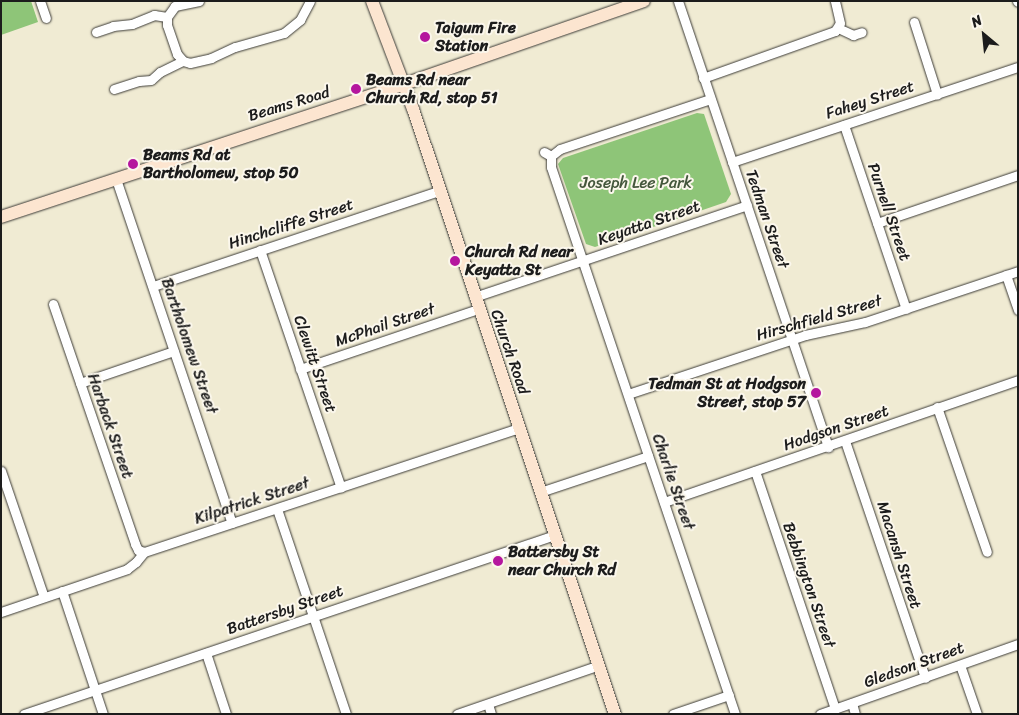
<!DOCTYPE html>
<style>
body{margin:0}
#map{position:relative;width:1019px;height:715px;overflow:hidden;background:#f0ebd3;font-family:Sriracha,sans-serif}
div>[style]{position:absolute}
.green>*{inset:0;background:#8ec578}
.roads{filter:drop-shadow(0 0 1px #3c3b37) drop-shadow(0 0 1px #3c3b37)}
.street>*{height:9px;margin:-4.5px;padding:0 4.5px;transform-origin:4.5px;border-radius:4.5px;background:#fff}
.secondary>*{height:12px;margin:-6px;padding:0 6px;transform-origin:6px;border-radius:6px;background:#fce5d0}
.dots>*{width:14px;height:14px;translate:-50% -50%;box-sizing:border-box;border:2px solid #fbf7ec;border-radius:50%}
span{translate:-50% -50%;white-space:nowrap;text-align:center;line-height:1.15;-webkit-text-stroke:4px #fbf7ec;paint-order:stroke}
.poi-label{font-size:16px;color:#1c1c1c;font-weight:700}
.left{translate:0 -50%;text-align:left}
.right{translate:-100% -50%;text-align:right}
.street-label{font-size:16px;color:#1c1c1c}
.park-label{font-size:16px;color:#44573c}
.frame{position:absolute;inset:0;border:2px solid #1c1c1c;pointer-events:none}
.north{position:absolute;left:959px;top:10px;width:50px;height:50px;-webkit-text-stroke:4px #fbf7ec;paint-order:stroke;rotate:332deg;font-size:14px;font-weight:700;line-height:20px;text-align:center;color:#1c1c1c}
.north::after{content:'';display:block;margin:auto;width:18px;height:22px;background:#1c1c1c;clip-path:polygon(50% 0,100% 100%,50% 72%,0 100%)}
</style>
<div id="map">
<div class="green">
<i style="clip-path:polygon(1px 1px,31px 1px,38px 22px,1px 35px)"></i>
<i style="clip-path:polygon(697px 113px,704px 114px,731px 194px,726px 202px,595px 247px,586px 244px,558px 164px,563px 158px)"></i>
</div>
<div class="roads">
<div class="street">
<i style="left:40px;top:1px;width:18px;rotate:71deg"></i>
<i style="left:199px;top:1px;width:25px;rotate:168deg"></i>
<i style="left:175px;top:6px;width:14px;rotate:126deg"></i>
<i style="left:167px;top:17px;width:8px;rotate:90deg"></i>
<i style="left:167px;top:25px;width:31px;rotate:71deg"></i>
<i style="left:177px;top:54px;width:9px;rotate:49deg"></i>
<i style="left:183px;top:61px;width:7px;rotate:16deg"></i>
<i style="left:190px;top:63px;width:22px;rotate:-13deg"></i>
<i style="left:211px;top:58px;width:26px;rotate:-25deg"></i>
<i style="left:235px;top:47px;width:51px;rotate:-15.9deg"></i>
<i style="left:284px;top:33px;width:21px;rotate:-39deg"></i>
<i style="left:300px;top:20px;width:21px;rotate:-62deg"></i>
<i style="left:678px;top:1px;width:471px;rotate:71.4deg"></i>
<i style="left:1017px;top:1px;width:1px;rotate:45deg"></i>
<i style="left:914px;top:22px;width:76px;rotate:72.3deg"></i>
<i style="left:838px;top:28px;width:17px;rotate:25deg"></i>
<i style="left:853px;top:35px;width:9px;rotate:-18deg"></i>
<i style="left:96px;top:32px;width:18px;rotate:-19deg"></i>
<i style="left:113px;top:26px;width:19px;rotate:-6deg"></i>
<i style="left:132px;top:24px;width:24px;rotate:-22deg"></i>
<i style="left:154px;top:15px;width:13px;rotate:9deg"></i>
<i style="left:703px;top:78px;width:140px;rotate:-19.6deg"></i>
<i style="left:835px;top:31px;width:9px;rotate:-58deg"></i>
<i style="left:840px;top:23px;width:23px;rotate:-103deg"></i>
<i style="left:114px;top:89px;width:26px;rotate:-18deg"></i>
<i style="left:139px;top:81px;width:12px;rotate:-5deg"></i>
<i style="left:151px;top:80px;width:12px;rotate:-42deg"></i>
<i style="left:160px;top:72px;width:25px;rotate:-26deg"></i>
<i style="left:844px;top:125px;width:194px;rotate:71.4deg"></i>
<i style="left:544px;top:152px;width:8px;rotate:30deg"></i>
<i style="left:551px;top:156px;width:11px;rotate:90deg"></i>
<i style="left:551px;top:167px;width:577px;rotate:71.41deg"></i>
<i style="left:551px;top:156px;width:11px;rotate:-38deg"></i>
<i style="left:560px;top:149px;width:158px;rotate:-18.4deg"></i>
<i style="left:732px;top:162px;width:301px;rotate:-18.4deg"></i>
<i style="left:116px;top:179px;width:363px;rotate:71.4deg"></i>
<i style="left:877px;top:223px;width:149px;rotate:-18.8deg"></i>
<i style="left:260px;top:250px;width:251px;rotate:71.2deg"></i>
<i style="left:1006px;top:275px;width:37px;rotate:71deg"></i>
<i style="left:153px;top:286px;width:300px;rotate:-18.4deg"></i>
<i style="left:474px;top:297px;width:288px;rotate:-18.6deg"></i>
<i style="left:53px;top:304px;width:254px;rotate:71.1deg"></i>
<i style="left:135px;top:544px;width:7px;rotate:63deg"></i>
<i style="left:138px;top:550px;width:6px;rotate:18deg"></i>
<i style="left:300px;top:369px;width:188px;rotate:-18.6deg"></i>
<i style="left:80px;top:383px;width:99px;rotate:-18.8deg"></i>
<i style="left:628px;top:394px;width:187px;rotate:-18.4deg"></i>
<i style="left:805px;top:335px;width:61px;rotate:-12.2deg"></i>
<i style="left:865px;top:322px;width:161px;rotate:-18.4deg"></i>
<i style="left:937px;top:407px;width:153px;rotate:71deg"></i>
<i style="left:845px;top:441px;width:250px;rotate:71.3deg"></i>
<i style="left:1px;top:471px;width:133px;rotate:71.2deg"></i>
<i style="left:755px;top:471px;width:251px;rotate:71.4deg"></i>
<i style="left:540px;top:492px;width:114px;rotate:-18.4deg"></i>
<i style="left:664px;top:502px;width:374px;rotate:-19deg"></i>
<i style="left:277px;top:509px;width:216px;rotate:71.4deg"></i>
<i style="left:62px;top:591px;width:130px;rotate:71.6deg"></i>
<i style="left:1px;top:612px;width:133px;rotate:-18.8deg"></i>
<i style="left:127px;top:569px;width:11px;rotate:-38deg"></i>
<i style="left:136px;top:562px;width:13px;rotate:-51deg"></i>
<i style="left:144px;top:552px;width:394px;rotate:-18.3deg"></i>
<i style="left:206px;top:653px;width:64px;rotate:71.8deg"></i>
<i style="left:960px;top:665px;width:52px;rotate:70.9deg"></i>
<i style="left:852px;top:703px;width:11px;rotate:75deg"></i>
<i style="left:488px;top:704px;width:10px;rotate:73deg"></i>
<i style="left:24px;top:714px;width:560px;rotate:-18.63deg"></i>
<i style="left:457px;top:714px;width:150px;rotate:-19deg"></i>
<i style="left:673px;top:714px;width:59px;rotate:-18.7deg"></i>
<i style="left:820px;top:714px;width:210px;rotate:-19.5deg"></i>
</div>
<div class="secondary">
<i style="left:372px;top:1px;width:116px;rotate:69.2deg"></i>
<i style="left:413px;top:109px;width:638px;rotate:71.54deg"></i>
<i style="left:1px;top:217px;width:403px;rotate:-18.2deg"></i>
<i style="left:384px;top:91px;width:275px;rotate:-19.1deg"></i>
</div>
</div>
<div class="dots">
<i style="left:425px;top:37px;background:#b5179e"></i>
<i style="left:356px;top:89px;background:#b5179e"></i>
<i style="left:133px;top:164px;background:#b5179e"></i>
<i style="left:455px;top:261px;background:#b5179e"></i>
<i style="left:816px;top:393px;background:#b5179e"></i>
<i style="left:498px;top:561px;background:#b5179e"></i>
</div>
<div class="poi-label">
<span class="left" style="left:435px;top:37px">Taigum Fire<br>Station</span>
<span class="left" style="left:366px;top:89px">Beams Rd near<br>Church Rd, stop 51</span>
<span class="left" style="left:143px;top:164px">Beams Rd at<br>Bartholomew, stop 50</span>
<span class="left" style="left:465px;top:261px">Church Rd near<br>Keyatta St</span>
<span class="right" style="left:806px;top:393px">Tedman St at Hodgson<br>Street, stop 57</span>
<span class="left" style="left:508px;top:561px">Battersby St<br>near Church Rd</span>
</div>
<div class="street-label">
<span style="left:870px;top:100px;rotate:-18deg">Fahey Street</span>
<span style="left:289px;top:104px;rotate:-17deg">Beams Road</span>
<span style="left:889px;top:212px;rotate:71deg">Purnell Street</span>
<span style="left:767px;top:219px;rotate:71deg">Tedman Street</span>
<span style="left:649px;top:223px;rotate:-19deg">Keyatta Street</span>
<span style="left:291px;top:224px;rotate:-18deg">Hinchcliffe Street</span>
<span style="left:819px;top:318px;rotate:-16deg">Hirschfield Street</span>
<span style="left:385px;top:325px;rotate:-19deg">McPhail Street</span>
<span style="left:189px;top:346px;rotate:71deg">Bartholomew Street</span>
<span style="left:510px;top:352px;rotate:71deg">Church Road</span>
<span style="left:315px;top:364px;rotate:71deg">Clewitt Street</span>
<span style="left:110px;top:426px;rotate:71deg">Harback Street</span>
<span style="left:836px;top:428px;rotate:-19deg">Hodgson Street</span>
<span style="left:673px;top:482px;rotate:71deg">Charlie Street</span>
<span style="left:252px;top:501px;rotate:-18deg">Kilpatrick Street</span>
<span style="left:899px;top:555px;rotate:72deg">Macansh Street</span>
<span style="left:809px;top:585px;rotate:71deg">Bebbington Street</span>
<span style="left:285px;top:610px;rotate:-19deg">Battersby Street</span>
<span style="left:914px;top:665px;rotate:-20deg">Gledson Street</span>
</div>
<div class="park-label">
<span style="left:636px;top:183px">Joseph Lee Park</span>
</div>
<div class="frame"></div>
<div class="north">N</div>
</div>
